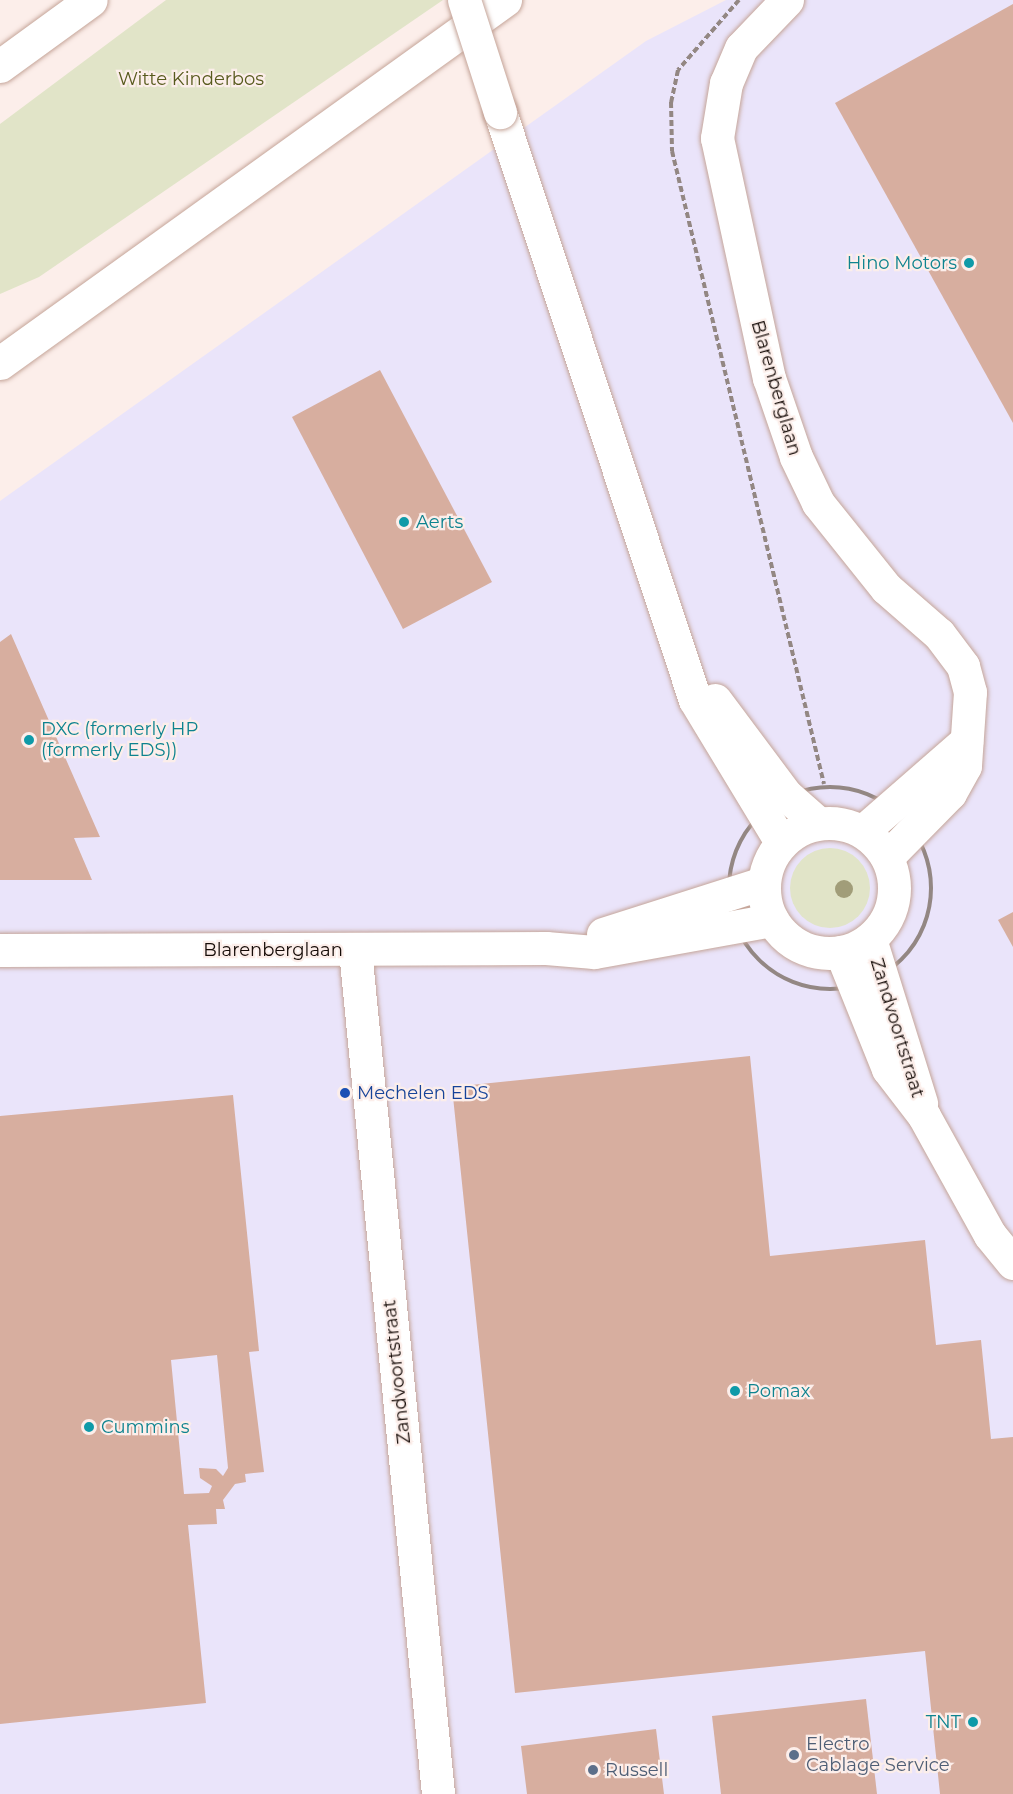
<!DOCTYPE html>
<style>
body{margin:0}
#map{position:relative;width:1013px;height:1794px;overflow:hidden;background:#fceeea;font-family:Montserrat,sans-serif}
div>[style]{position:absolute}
.industrial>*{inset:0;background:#eae4fa}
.green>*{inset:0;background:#e1e4c8}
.round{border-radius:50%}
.building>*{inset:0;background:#d7ae9f}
.path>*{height:4px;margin-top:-2px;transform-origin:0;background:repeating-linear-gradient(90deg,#938783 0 6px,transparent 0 9px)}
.path>.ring{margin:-2px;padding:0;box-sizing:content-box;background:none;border:4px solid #938783;border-radius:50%}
.roads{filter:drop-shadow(0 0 2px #c5a599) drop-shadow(0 0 2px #c5a599)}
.minor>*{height:33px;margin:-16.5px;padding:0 16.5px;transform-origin:16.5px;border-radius:16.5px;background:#fff}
.minor>.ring{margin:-16.5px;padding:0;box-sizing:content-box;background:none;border:33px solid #fff;border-radius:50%}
.highway>*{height:33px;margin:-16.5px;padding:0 16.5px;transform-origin:16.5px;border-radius:16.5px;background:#fff}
.bridges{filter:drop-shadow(0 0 2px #c5a599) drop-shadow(0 0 2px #c5a599)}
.minor-bridge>*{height:33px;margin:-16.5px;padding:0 16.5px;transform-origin:16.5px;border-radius:16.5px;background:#fff}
.trees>*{width:18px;height:18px;margin:-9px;border-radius:50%;background:#a19d79}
.dots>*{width:16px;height:16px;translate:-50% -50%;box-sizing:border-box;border:3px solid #fceeea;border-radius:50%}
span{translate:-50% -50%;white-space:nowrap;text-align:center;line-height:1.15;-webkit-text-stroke:4.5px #fceeea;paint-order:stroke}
.park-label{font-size:18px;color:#575a1d}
.culture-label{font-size:18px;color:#0d838f}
.right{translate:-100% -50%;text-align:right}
.left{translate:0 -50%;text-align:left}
.street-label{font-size:18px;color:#160c08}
.transit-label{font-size:18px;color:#164399}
.service-label{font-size:18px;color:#4e5e75}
</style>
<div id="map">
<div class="industrial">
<i style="clip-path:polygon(726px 0,1013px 0,1013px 1794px,0 1794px,0 501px,646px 41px)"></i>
</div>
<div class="green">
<i style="clip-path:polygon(166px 0,443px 0,39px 277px,0 294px,0 124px)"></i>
<i class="round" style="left:790px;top:848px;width:80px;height:80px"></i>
</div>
<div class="building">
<i style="clip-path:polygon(1013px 4px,1013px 423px,835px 103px)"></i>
<i style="clip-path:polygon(380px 370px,492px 582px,403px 629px,292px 417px)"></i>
<i style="clip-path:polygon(11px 634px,100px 837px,74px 838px,92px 880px,0 880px,0 642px)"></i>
<i style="clip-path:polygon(1013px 912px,1013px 947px,998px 920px)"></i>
<i style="clip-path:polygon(750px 1056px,770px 1256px,925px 1240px,936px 1345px,981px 1340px,991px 1439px,1013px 1437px,1013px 1794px,940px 1794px,925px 1651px,515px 1693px,452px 1087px)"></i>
<i style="clip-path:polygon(evenodd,233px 1095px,259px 1351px,249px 1352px,264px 1472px,245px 1474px,246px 1482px,235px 1484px,223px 1500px,225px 1509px,216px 1509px,217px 1524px,188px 1525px,206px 1703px,0 1724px,0 1116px,233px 1095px,217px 1355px,228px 1468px,223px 1476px,216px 1469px,199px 1468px,200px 1478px,212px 1486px,209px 1493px,184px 1494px,171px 1360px,217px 1355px)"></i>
<i style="clip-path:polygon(866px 1699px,877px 1794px,721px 1794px,712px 1716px)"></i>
<i style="clip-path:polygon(656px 1729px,664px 1794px,527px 1794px,521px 1746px)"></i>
</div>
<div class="path">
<i style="left:739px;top:0;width:93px;rotate:131.1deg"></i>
<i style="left:678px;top:70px;width:33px;rotate:102deg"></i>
<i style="left:671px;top:102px;width:49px;rotate:88.8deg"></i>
<i style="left:672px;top:151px;width:651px;rotate:76.5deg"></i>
<i class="ring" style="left:729px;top:787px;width:198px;height:198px"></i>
</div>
<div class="roads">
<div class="minor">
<i style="left:787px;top:0;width:66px;rotate:133.8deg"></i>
<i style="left:741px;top:48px;width:38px;rotate:113deg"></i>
<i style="left:726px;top:83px;width:56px;rotate:99.3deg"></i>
<i style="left:717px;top:138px;width:246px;rotate:77.8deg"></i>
<i style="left:769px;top:378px;width:83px;rotate:71.1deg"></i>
<i style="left:796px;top:457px;width:51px;rotate:64.4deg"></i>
<i style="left:818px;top:503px;width:109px;rotate:51.3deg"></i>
<i style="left:886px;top:588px;width:70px;rotate:41deg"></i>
<i style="left:939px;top:634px;width:40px;rotate:53deg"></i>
<i style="left:963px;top:666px;width:27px;rotate:75deg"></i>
<i style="left:970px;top:692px;width:74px;rotate:93.9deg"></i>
<i style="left:965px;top:766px;width:31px;rotate:119deg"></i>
<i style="left:950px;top:793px;width:90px;rotate:134.5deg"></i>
<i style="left:500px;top:112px;width:619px;rotate:71.65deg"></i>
<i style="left:695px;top:700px;width:166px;rotate:58.8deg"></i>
<i style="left:715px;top:700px;width:119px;rotate:53.2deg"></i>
<i style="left:786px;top:795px;width:43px;rotate:41.2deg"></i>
<i class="ring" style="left:764px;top:823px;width:97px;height:97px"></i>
<i style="left:863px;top:831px;width:137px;rotate:-41.1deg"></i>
<i style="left:603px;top:934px;width:168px;rotate:-17.7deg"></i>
<i style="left:870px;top:939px;width:172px;rotate:72.7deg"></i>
<i style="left:0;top:950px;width:546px;rotate:-0.21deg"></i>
<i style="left:546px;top:948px;width:48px;rotate:4.8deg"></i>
<i style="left:594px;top:952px;width:181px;rotate:-10.2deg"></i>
<i style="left:355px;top:950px;width:848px;rotate:84.38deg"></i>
<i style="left:841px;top:952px;width:126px;rotate:68.1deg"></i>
<i style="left:888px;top:1069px;width:59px;rotate:52.5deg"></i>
<i style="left:924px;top:1116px;width:136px;rotate:61deg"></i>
<i style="left:990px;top:1235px;width:36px;rotate:51deg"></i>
</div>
<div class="highway">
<i style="left:0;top:66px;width:112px;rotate:-36deg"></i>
<i style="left:0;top:363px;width:622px;rotate:-35.71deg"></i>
</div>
</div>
<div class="bridges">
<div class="minor-bridge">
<i style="left:464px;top:0;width:118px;rotate:72.2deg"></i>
</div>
</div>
<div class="trees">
<i style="left:844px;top:889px"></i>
</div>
<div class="dots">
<i style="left:969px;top:263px;background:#0f9aa8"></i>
<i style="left:404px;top:522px;background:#0f9aa8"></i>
<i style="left:29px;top:740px;background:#0f9aa8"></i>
<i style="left:345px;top:1093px;background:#1a4fb4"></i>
<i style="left:735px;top:1391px;background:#0f9aa8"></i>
<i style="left:89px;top:1427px;background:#0f9aa8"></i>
<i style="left:973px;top:1722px;background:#0f9aa8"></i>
<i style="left:794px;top:1755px;background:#5c6f8a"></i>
<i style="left:593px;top:1770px;background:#5c6f8a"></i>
</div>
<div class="park-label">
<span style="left:191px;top:79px">Witte Kinderbos</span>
</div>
<div class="culture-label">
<span class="right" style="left:957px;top:263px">Hino Motors</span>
<span class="left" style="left:416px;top:522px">Aerts</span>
<span class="left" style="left:41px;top:740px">DXC (formerly HP<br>(formerly EDS))</span>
<span class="left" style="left:747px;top:1391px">Pomax</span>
<span class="left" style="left:101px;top:1427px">Cummins</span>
<span class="right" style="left:961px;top:1722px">TNT</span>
</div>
<div class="street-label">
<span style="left:776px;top:388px;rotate:74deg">Blarenberglaan</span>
<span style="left:273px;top:950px">Blarenberglaan</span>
<span style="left:897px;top:1028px;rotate:73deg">Zandvoortstraat</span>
<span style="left:397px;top:1372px;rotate:-96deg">Zandvoortstraat</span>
</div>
<div class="transit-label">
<span class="left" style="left:357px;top:1093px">Mechelen EDS</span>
</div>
<div class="service-label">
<span class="left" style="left:806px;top:1755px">Electro<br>Cablage Service</span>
<span class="left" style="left:605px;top:1770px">Russell</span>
</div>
</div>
